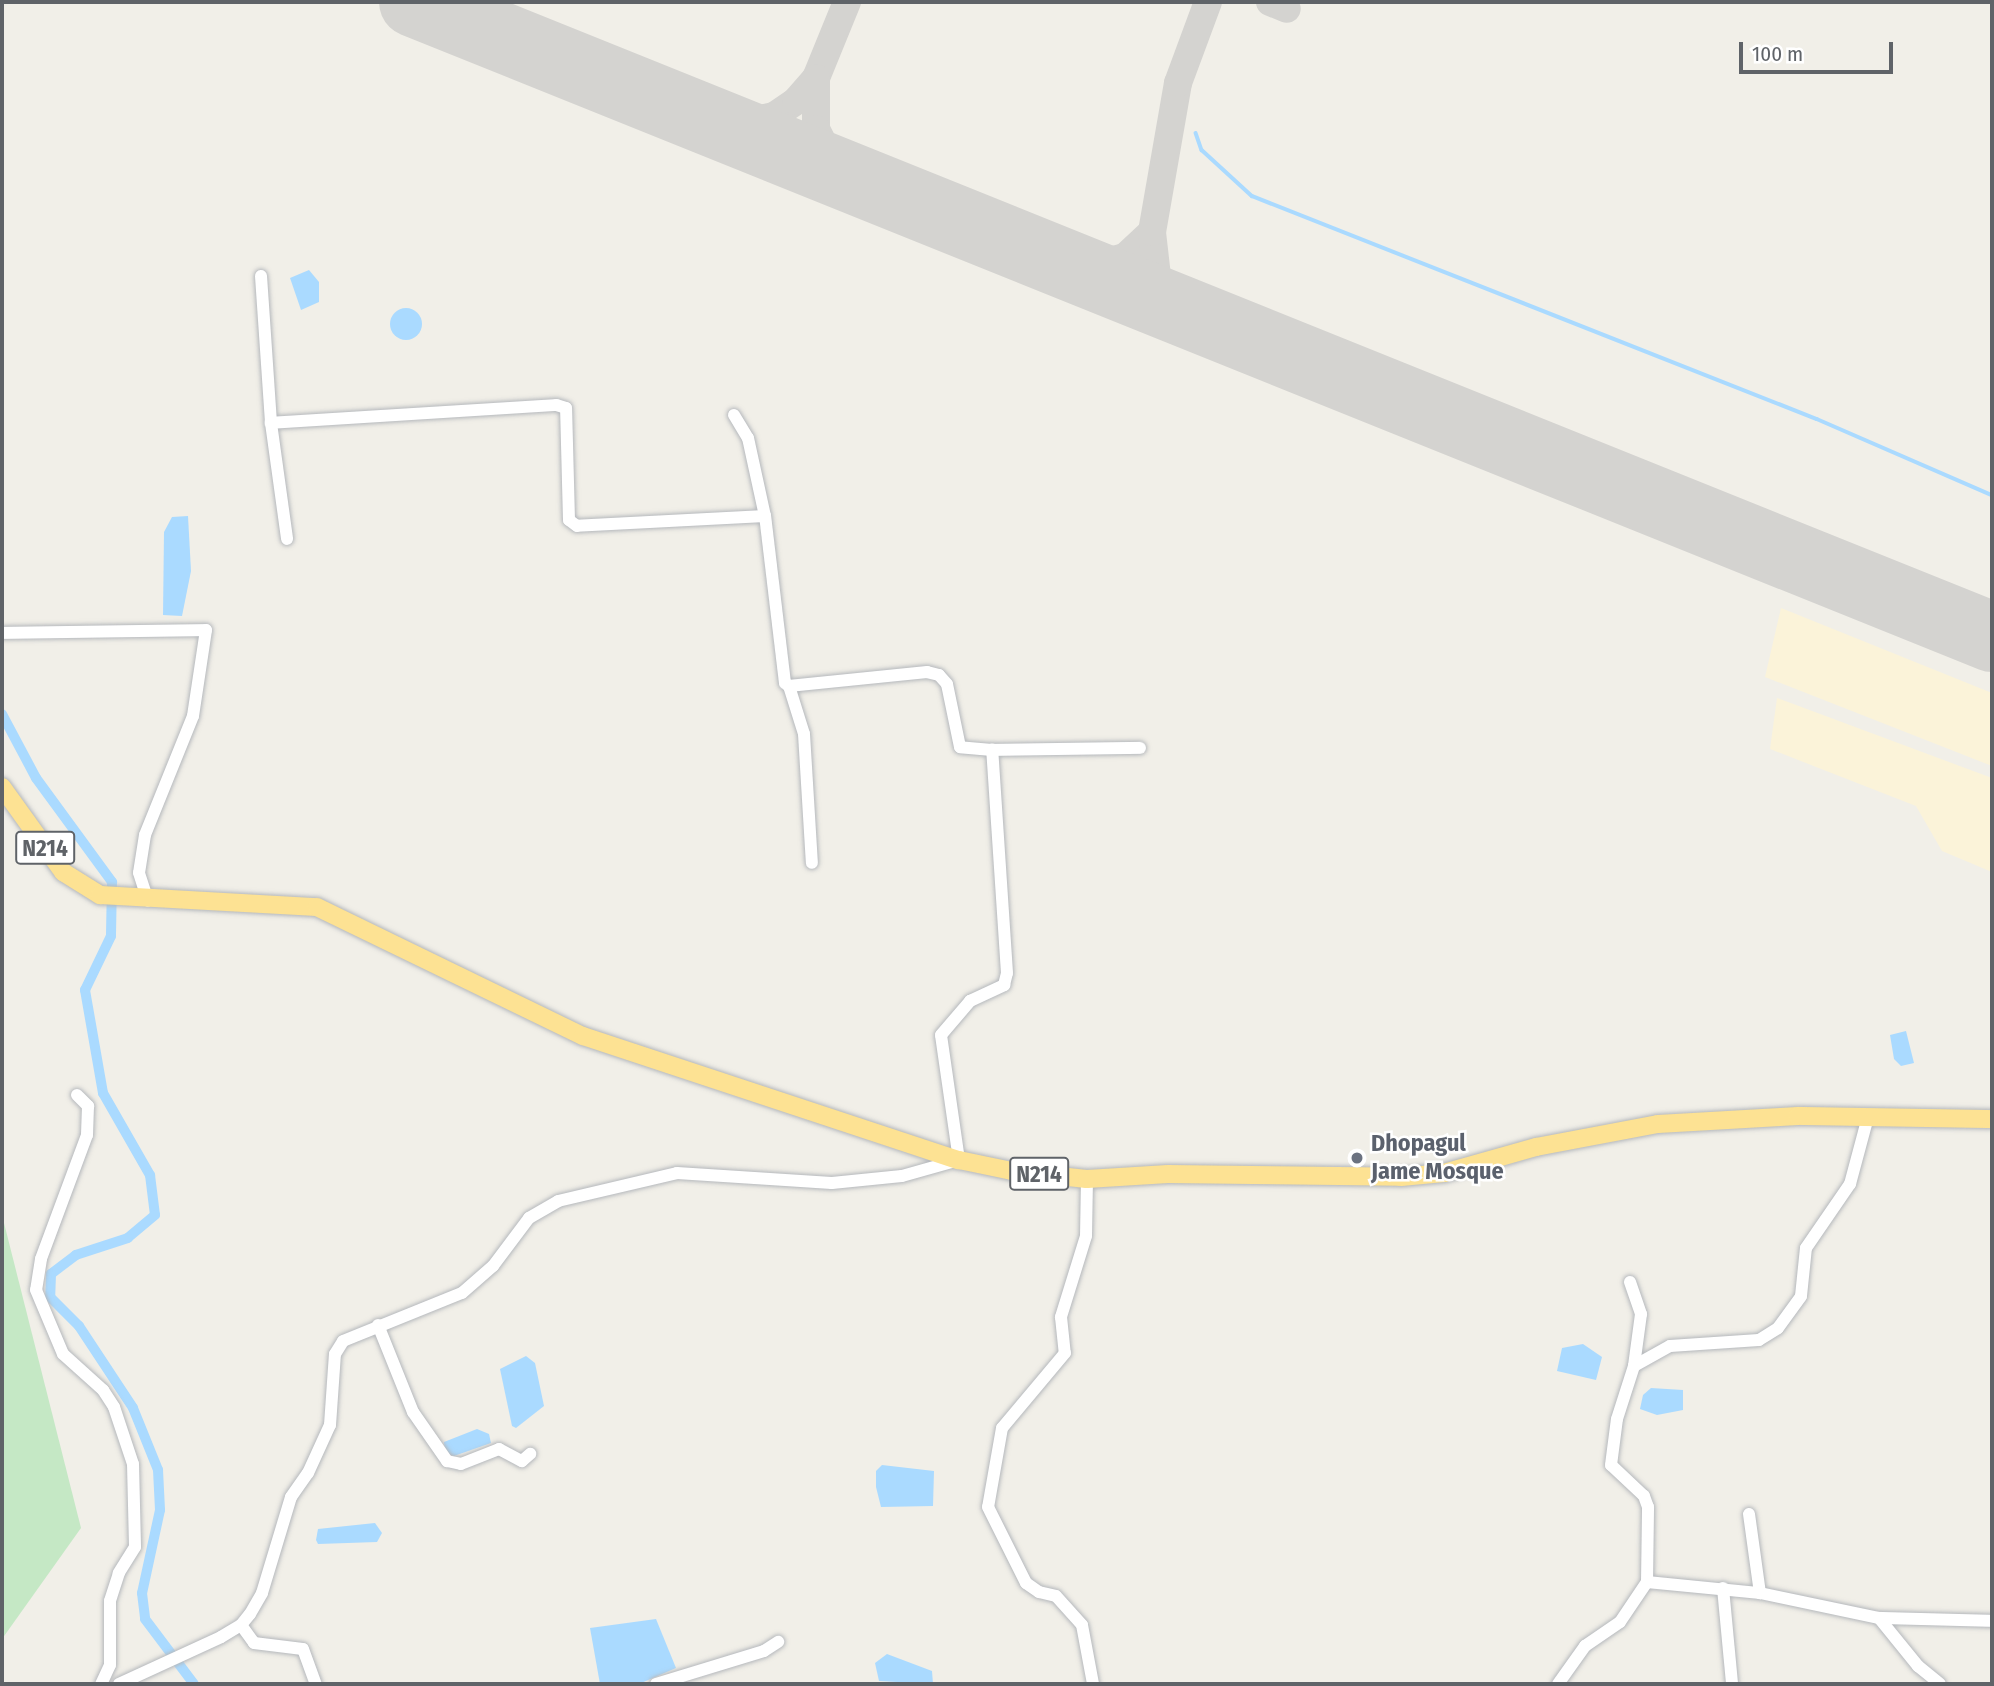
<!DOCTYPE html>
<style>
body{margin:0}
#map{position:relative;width:1994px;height:1686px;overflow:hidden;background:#f1efe8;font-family:"Fira Sans Condensed",sans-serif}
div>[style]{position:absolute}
.green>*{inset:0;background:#c5e8c5}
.sand>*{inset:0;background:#fbf3d9}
.water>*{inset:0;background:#aadaff}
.round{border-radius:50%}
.stream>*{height:3.5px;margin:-1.75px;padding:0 1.75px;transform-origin:1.75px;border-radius:1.75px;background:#aadaff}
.canal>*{height:10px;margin:-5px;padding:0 5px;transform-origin:5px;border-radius:5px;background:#aadaff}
.taxiway>*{height:28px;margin:-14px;padding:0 14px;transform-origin:14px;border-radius:14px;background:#d4d3d0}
.runway>*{height:70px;margin:-35px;padding:0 35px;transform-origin:35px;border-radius:35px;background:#d4d3d0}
.roads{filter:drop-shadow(0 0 2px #b5b8bc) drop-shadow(0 0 2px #b5b8bc)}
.minor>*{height:12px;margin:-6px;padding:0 6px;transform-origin:6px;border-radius:6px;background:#fff}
.highway>*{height:18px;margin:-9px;padding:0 9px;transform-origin:9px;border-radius:9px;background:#fde293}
.dots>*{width:19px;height:19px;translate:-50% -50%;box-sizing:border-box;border:4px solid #fff;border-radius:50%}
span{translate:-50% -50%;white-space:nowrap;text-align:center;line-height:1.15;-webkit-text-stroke:5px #fff;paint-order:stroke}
.shield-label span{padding:2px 5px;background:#fff;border:2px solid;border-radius:5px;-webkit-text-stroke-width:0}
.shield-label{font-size:23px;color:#5f6368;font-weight:700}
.worship-label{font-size:24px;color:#5b616d;font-weight:700}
.left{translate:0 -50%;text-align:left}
.frame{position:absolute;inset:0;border:4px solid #5f6368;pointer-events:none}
.scale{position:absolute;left:1739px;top:42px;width:154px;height:32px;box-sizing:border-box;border:4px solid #5f6368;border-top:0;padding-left:9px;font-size:21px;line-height:24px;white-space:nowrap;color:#5f6368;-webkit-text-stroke:5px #fff;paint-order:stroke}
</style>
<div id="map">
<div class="green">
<i style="clip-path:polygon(2px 1215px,81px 1528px,2px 1639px)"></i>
</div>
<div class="sand">
<i style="clip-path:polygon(1781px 608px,1992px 693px,1992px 766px,1765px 677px)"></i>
<i style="clip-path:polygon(1777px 698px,1992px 778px,1992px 872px,1942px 851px,1916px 806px,1770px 749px)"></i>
</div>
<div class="water">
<i style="clip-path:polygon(309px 270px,319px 282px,319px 302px,301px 310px,290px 278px)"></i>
<i class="round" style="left:390px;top:308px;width:32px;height:32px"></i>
<i style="clip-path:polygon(188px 516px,191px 571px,182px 616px,163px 615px,164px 532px,172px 517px)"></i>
<i style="clip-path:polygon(1906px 1031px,1914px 1063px,1901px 1066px,1894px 1059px,1890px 1035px)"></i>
<i style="clip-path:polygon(1583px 1344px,1602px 1357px,1596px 1380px,1557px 1371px,1562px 1348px)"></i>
<i style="clip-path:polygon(526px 1356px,535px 1363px,544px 1406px,516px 1428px,512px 1426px,500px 1369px)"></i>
<i style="clip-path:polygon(1651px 1388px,1683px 1390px,1683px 1410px,1657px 1415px,1640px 1409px,1643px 1395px)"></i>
<i style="clip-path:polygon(477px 1429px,489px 1434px,491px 1443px,454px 1456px,445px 1453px,444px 1442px)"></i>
<i style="clip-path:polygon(882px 1465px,934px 1471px,933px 1506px,881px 1507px,876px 1487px,876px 1471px)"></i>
<i style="clip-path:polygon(375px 1523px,382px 1533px,377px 1542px,318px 1544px,316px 1540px,318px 1529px)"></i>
<i style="clip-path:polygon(656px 1619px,676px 1668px,639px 1684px,600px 1684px,590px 1628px)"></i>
<i style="clip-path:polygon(887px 1654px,932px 1671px,933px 1684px,879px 1681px,875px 1663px)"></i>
</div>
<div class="stream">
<i style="left:1196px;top:133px;width:18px;rotate:71deg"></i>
<i style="left:1202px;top:150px;width:68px;rotate:42.6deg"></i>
<i style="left:1252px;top:196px;width:607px;rotate:21.54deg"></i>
<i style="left:1817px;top:419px;width:191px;rotate:23.5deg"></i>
</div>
<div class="canal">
<i style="left:2px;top:714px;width:72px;rotate:62deg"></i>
<i style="left:36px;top:778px;width:129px;rotate:53.8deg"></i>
<i style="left:112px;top:882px;width:54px;rotate:91.1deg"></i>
<i style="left:111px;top:936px;width:60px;rotate:115.7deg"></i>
<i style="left:85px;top:990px;width:105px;rotate:80.1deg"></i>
<i style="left:103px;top:1093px;width:95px;rotate:60.2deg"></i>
<i style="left:150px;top:1175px;width:40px;rotate:82.9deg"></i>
<i style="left:155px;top:1215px;width:35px;rotate:140deg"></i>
<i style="left:128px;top:1238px;width:55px;rotate:161.9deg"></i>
<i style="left:76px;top:1255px;width:31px;rotate:143deg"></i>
<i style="left:51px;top:1274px;width:23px;rotate:92deg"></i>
<i style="left:50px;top:1297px;width:41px;rotate:45deg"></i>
<i style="left:79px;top:1326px;width:98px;rotate:56.6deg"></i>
<i style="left:133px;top:1408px;width:67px;rotate:68deg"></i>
<i style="left:158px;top:1470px;width:40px;rotate:87.1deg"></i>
<i style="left:160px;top:1510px;width:85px;rotate:102.2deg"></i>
<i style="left:142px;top:1593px;width:26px;rotate:83deg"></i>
<i style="left:145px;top:1619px;width:81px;rotate:53deg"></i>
</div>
<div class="taxiway">
<i style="left:1270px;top:2px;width:18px;rotate:22deg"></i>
<i style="left:816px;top:78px;width:82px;rotate:-67.8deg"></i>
<i style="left:705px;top:119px;width:38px;rotate:6deg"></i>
<i style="left:743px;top:123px;width:32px;rotate:-13deg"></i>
<i style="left:774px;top:116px;width:27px;rotate:-34deg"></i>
<i style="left:796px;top:101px;width:30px;rotate:-49deg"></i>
<i style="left:816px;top:78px;width:51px;rotate:90deg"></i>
<i style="left:816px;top:129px;width:34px;rotate:63deg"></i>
<i style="left:831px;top:159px;width:25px;rotate:45deg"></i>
<i style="left:1078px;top:269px;width:49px;rotate:-14.3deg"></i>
<i style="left:1125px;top:257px;width:37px;rotate:-43deg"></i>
<i style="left:1181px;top:311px;width:35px;rotate:-131deg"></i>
<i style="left:1158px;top:285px;width:53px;rotate:-96.5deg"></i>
<i style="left:1152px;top:232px;width:151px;rotate:-80.1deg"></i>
<i style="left:1178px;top:83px;width:86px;rotate:-69.7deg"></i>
</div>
<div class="runway">
<i style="left:414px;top:2px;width:1701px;rotate:21.92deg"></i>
</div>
<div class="roads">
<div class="minor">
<i style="left:261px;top:276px;width:147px;rotate:86.1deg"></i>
<i style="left:271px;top:423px;width:117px;rotate:82.1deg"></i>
<i style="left:734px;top:415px;width:27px;rotate:59deg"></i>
<i style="left:748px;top:438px;width:80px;rotate:77.7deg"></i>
<i style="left:2px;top:633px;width:204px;rotate:-0.8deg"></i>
<i style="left:206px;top:630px;width:87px;rotate:98.6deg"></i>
<i style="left:193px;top:716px;width:128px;rotate:112deg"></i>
<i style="left:145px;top:835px;width:38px;rotate:99deg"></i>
<i style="left:139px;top:873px;width:29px;rotate:72deg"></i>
<i style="left:789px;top:686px;width:50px;rotate:72.6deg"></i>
<i style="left:804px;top:734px;width:129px;rotate:86.5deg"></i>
<i style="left:992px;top:750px;width:148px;rotate:-0.8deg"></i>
<i style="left:77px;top:1095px;width:16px;rotate:45deg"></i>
<i style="left:88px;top:1106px;width:29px;rotate:92deg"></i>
<i style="left:87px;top:1135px;width:132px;rotate:110.4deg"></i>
<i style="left:41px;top:1259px;width:31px;rotate:99deg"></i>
<i style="left:36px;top:1290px;width:69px;rotate:67.1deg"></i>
<i style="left:63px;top:1354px;width:54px;rotate:42deg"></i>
<i style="left:103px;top:1390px;width:20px;rotate:57deg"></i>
<i style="left:114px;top:1407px;width:60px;rotate:71.6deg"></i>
<i style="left:133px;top:1464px;width:83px;rotate:88.6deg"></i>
<i style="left:135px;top:1547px;width:31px;rotate:122deg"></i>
<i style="left:119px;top:1573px;width:29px;rotate:108deg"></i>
<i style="left:110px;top:1601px;width:64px;rotate:90deg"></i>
<i style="left:110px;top:1665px;width:21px;rotate:115deg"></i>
<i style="left:1087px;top:1179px;width:57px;rotate:91deg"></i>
<i style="left:1086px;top:1236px;width:85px;rotate:107.2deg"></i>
<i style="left:1061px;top:1317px;width:36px;rotate:84deg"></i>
<i style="left:1065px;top:1353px;width:98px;rotate:130deg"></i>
<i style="left:1002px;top:1428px;width:80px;rotate:100deg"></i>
<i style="left:988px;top:1507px;width:85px;rotate:63.4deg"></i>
<i style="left:1026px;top:1583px;width:16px;rotate:35deg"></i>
<i style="left:1039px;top:1592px;width:17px;rotate:13deg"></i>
<i style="left:1056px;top:1596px;width:39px;rotate:48deg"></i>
<i style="left:1082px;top:1625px;width:60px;rotate:79.4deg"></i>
<i style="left:1630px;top:1282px;width:34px;rotate:71deg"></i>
<i style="left:1641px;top:1314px;width:52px;rotate:97.7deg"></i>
<i style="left:378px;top:1325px;width:94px;rotate:68.1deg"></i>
<i style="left:413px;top:1412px;width:60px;rotate:55.2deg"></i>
<i style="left:447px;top:1461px;width:14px;rotate:12deg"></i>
<i style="left:461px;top:1464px;width:41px;rotate:-21.5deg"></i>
<i style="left:499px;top:1449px;width:26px;rotate:28deg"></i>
<i style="left:522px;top:1461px;width:11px;rotate:-41deg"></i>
<i style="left:1749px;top:1514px;width:80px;rotate:82.1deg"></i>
<i style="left:1647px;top:1582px;width:75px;rotate:-89.2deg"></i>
<i style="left:1648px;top:1507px;width:12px;rotate:-110deg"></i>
<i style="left:1644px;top:1496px;width:45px;rotate:-136.8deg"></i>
<i style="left:1611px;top:1465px;width:46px;rotate:-82.6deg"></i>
<i style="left:1617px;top:1419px;width:56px;rotate:-72.2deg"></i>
<i style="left:1634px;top:1366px;width:41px;rotate:-29.1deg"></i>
<i style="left:1670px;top:1346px;width:89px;rotate:-3.9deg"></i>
<i style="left:1759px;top:1340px;width:22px;rotate:-32deg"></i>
<i style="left:1778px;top:1328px;width:39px;rotate:-54deg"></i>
<i style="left:1801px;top:1296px;width:48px;rotate:-84.1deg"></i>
<i style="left:1806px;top:1248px;width:78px;rotate:-55.5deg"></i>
<i style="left:1850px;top:1184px;width:69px;rotate:-75deg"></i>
<i style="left:1723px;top:1588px;width:96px;rotate:84.6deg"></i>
<i style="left:1879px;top:1618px;width:113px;rotate:1.5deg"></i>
<i style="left:241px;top:1625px;width:22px;rotate:54deg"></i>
<i style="left:254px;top:1643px;width:49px;rotate:7deg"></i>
<i style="left:303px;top:1649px;width:37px;rotate:70deg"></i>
<i style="left:119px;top:1684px;width:112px;rotate:-24.7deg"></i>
<i style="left:221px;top:1637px;width:23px;rotate:-31deg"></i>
<i style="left:241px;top:1625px;width:14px;rotate:-51deg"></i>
<i style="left:250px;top:1614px;width:24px;rotate:-60deg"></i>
<i style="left:262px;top:1593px;width:100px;rotate:-73.2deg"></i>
<i style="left:291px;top:1497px;width:29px;rotate:-55deg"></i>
<i style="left:308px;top:1473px;width:53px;rotate:-65.4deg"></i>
<i style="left:330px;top:1425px;width:71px;rotate:-86deg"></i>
<i style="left:335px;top:1354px;width:15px;rotate:-58deg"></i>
<i style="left:343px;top:1341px;width:128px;rotate:-22deg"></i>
<i style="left:462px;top:1293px;width:41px;rotate:-41.1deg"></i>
<i style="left:493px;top:1266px;width:60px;rotate:-53.1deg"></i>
<i style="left:529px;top:1218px;width:34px;rotate:-30deg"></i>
<i style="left:558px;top:1201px;width:122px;rotate:-13.2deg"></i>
<i style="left:677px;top:1173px;width:155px;rotate:3.7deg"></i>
<i style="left:832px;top:1183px;width:70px;rotate:-5.7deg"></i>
<i style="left:902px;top:1176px;width:59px;rotate:-15.7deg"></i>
<i style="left:959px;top:1160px;width:126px;rotate:-98.2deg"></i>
<i style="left:941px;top:1035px;width:45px;rotate:-49.5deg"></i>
<i style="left:970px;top:1001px;width:38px;rotate:-25deg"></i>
<i style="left:1004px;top:985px;width:12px;rotate:-76deg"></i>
<i style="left:1007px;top:973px;width:224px;rotate:-93.8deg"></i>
<i style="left:992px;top:750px;width:32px;rotate:-175deg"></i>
<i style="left:960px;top:747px;width:64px;rotate:-101.7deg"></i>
<i style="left:947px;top:684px;width:12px;rotate:-132deg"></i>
<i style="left:939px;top:675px;width:12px;rotate:-166deg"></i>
<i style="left:927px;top:672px;width:139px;rotate:174.2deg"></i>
<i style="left:789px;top:686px;width:5px;rotate:-143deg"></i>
<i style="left:785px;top:683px;width:168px;rotate:-96.8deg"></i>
<i style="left:765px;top:516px;width:188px;rotate:177deg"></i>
<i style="left:577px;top:526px;width:10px;rotate:-143deg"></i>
<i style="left:569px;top:520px;width:112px;rotate:-91.5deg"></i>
<i style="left:566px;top:408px;width:10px;rotate:-163deg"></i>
<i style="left:556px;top:405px;width:286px;rotate:176.4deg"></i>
<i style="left:656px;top:1684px;width:113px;rotate:-17deg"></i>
<i style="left:764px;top:1651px;width:17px;rotate:-33deg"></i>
<i style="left:1558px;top:1684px;width:47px;rotate:-54.6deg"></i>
<i style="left:1585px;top:1646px;width:42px;rotate:-34.4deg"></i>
<i style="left:1620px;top:1622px;width:48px;rotate:-56deg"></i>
<i style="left:1647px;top:1582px;width:114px;rotate:5.6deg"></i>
<i style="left:1760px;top:1593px;width:122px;rotate:11.9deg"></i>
<i style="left:1879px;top:1618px;width:62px;rotate:50.9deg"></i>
<i style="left:1918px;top:1666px;width:28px;rotate:39deg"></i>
</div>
<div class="highway">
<i style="left:2px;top:787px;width:105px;rotate:54.3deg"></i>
<i style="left:63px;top:872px;width:44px;rotate:31.9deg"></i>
<i style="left:100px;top:895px;width:217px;rotate:3.2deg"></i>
<i style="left:317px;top:907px;width:296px;rotate:25.9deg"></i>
<i style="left:583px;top:1036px;width:396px;rotate:18.3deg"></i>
<i style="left:959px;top:1160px;width:54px;rotate:11.7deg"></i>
<i style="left:1012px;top:1171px;width:75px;rotate:6.1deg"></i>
<i style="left:1087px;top:1179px;width:81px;rotate:-3.5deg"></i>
<i style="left:1168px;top:1174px;width:233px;rotate:0.7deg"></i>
<i style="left:1401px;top:1177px;width:43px;rotate:-5.3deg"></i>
<i style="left:1444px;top:1173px;width:96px;rotate:-15.8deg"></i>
<i style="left:1536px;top:1147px;width:124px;rotate:-10.7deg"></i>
<i style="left:1658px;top:1124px;width:140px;rotate:-3.3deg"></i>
<i style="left:1798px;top:1116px;width:194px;rotate:0.9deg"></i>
</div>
</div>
<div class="dots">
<i style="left:1357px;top:1158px;background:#6b7280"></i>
</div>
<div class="shield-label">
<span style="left:45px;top:848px">N214</span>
<span style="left:1039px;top:1174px">N214</span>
</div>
<div class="worship-label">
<span class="left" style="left:1371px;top:1158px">Dhopagul<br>Jame Mosque</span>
</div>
<div class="frame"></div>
<div class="scale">100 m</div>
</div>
